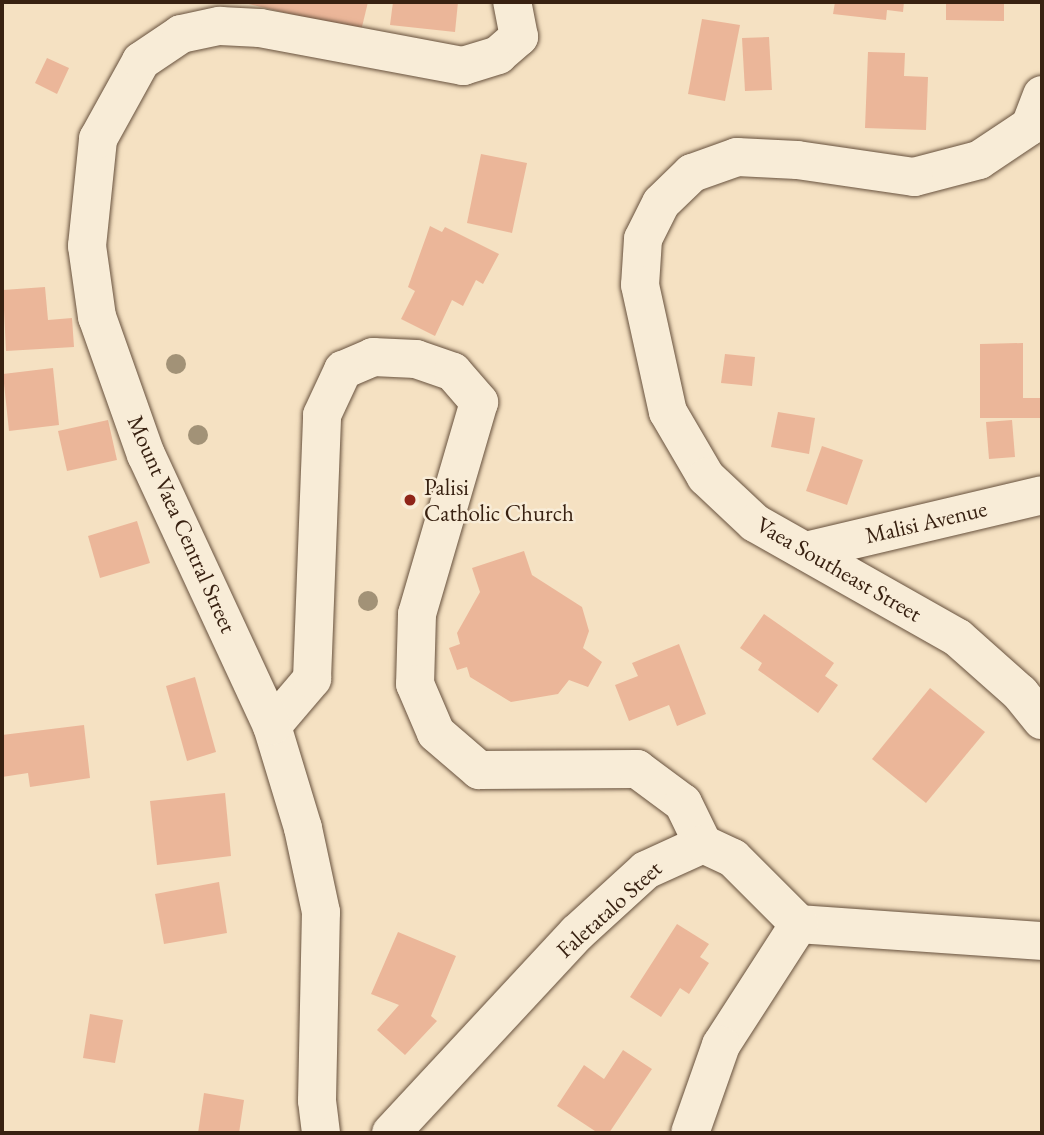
<!DOCTYPE html>
<style>
body{margin:0}
#map{position:relative;width:1044px;height:1135px;overflow:hidden;background:#f5e1c2;font-family:"EB Garamond",serif}
div>[style]{position:absolute}
.building>*{inset:0;background:#ebb699}
.roads{filter:drop-shadow(0 0 2px #67513d) drop-shadow(0 0 2px #67513d)}
.minor>*{height:38px;margin:-19px;padding:0 19px;transform-origin:19px;border-radius:19px;background:#f8ecd7}
.trees>*{width:20px;height:20px;margin:-10px;border-radius:50%;background:#a29277}
.dots>*{width:19px;height:19px;translate:-50% -50%;box-sizing:border-box;border:4px solid #f8ecd7;border-radius:50%}
span{translate:-50% -50%;white-space:nowrap;text-align:center;line-height:1.15;-webkit-text-stroke:5px #f8ecd7;paint-order:stroke}
.poi-label{font-size:23px;color:#382111}
.left{translate:0 -50%;text-align:left}
.street-label{font-size:23px;color:#382111}
.frame{position:absolute;inset:0;border:4px solid #382111;pointer-events:none}
</style>
<div id="map">
<div class="building">
<i style="clip-path:polygon(240px 2px,368px 2px,361px 31px)"></i>
<i style="clip-path:polygon(393px 2px,458px 2px,455px 32px,390px 25px)"></i>
<i style="clip-path:polygon(835px 2px,904px 2px,903px 12px,887px 10px,886px 20px,833px 14px)"></i>
<i style="clip-path:polygon(946px 2px,1004px 2px,1004px 21px,946px 20px)"></i>
<i style="clip-path:polygon(702px 19px,740px 25px,725px 101px,688px 94px)"></i>
<i style="clip-path:polygon(769px 37px,772px 90px,745px 91px,742px 38px)"></i>
<i style="clip-path:polygon(868px 52px,905px 53px,904px 76px,928px 77px,926px 130px,865px 128px)"></i>
<i style="clip-path:polygon(47px 58px,69px 68px,57px 94px,35px 83px)"></i>
<i style="clip-path:polygon(481px 154px,527px 163px,512px 233px,467px 223px)"></i>
<i style="clip-path:polygon(430px 226px,442px 232px,445px 227px,499px 254px,483px 284px,476px 280px,463px 306px,452px 300px,435px 336px,401px 319px,415px 291px,408px 287px)"></i>
<i style="clip-path:polygon(45px 287px,48px 320px,72px 318px,74px 347px,6px 351px,3px 290px)"></i>
<i style="clip-path:polygon(1023px 343px,1023px 398px,1042px 398px,1042px 418px,980px 418px,980px 344px)"></i>
<i style="clip-path:polygon(725px 354px,755px 357px,752px 386px,721px 383px)"></i>
<i style="clip-path:polygon(53px 368px,59px 425px,9px 431px,3px 374px)"></i>
<i style="clip-path:polygon(778px 412px,815px 418px,809px 454px,771px 447px)"></i>
<i style="clip-path:polygon(108px 420px,117px 460px,67px 471px,58px 431px)"></i>
<i style="clip-path:polygon(1012px 420px,1015px 457px,989px 459px,986px 422px)"></i>
<i style="clip-path:polygon(822px 446px,863px 460px,847px 505px,806px 491px)"></i>
<i style="clip-path:polygon(137px 521px,150px 563px,100px 578px,88px 536px)"></i>
<i style="clip-path:polygon(524px 551px,532px 575px,582px 607px,589px 631px,583px 648px,602px 662px,588px 687px,569px 680px,558px 694px,511px 702px,470px 677px,467px 667px,457px 670px,449px 648px,460px 644px,457px 633px,480px 592px,472px 568px)"></i>
<i style="clip-path:polygon(764px 614px,834px 663px,825px 676px,838px 685px,818px 713px,758px 670px,762px 663px,740px 648px)"></i>
<i style="clip-path:polygon(679px 644px,706px 714px,677px 726px,669px 705px,629px 721px,615px 685px,638px 676px,632px 663px)"></i>
<i style="clip-path:polygon(195px 677px,216px 752px,187px 761px,166px 686px)"></i>
<i style="clip-path:polygon(930px 688px,985px 732px,926px 803px,872px 759px)"></i>
<i style="clip-path:polygon(84px 725px,90px 778px,30px 787px,28px 773px,2px 777px,2px 735px)"></i>
<i style="clip-path:polygon(225px 793px,231px 856px,157px 865px,150px 801px)"></i>
<i style="clip-path:polygon(219px 882px,227px 933px,164px 944px,155px 894px)"></i>
<i style="clip-path:polygon(677px 924px,709px 944px,700px 957px,709px 963px,689px 994px,680px 988px,661px 1017px,630px 997px)"></i>
<i style="clip-path:polygon(398px 932px,456px 956px,431px 1016px,437px 1021px,405px 1055px,377px 1030px,399px 1005px,371px 994px)"></i>
<i style="clip-path:polygon(90px 1014px,123px 1020px,115px 1063px,83px 1058px)"></i>
<i style="clip-path:polygon(623px 1050px,652px 1069px,609px 1133px,598px 1133px,557px 1106px,584px 1065px,604px 1079px)"></i>
<i style="clip-path:polygon(204px 1093px,244px 1100px,239px 1133px,198px 1133px)"></i>
</div>
<div class="roads">
<div class="minor">
<i style="left:1042px;top:95px;width:33px;rotate:111deg"></i>
<i style="left:1030px;top:126px;width:61px;rotate:146.3deg"></i>
<i style="left:979px;top:160px;width:67px;rotate:165.3deg"></i>
<i style="left:914px;top:177px;width:118px;rotate:-171.7deg"></i>
<i style="left:797px;top:160px;width:60px;rotate:-177.1deg"></i>
<i style="left:737px;top:157px;width:48px;rotate:160.4deg"></i>
<i style="left:692px;top:173px;width:43px;rotate:135.9deg"></i>
<i style="left:661px;top:203px;width:40px;rotate:116.6deg"></i>
<i style="left:643px;top:239px;width:46px;rotate:93.7deg"></i>
<i style="left:640px;top:285px;width:130px;rotate:77.6deg"></i>
<i style="left:668px;top:412px;width:75px;rotate:59.7deg"></i>
<i style="left:706px;top:477px;width:67px;rotate:43.2deg"></i>
<i style="left:755px;top:523px;width:233px;rotate:29.5deg"></i>
<i style="left:958px;top:638px;width:83px;rotate:41.6deg"></i>
<i style="left:1020px;top:693px;width:35px;rotate:51deg"></i>
<i style="left:810px;top:550px;width:238px;rotate:-13.3deg"></i>
<i style="left:272px;top:726px;width:62px;rotate:-49.6deg"></i>
<i style="left:312px;top:679px;width:264px;rotate:-87.8deg"></i>
<i style="left:322px;top:415px;width:50px;rotate:-65deg"></i>
<i style="left:343px;top:370px;width:33px;rotate:-23deg"></i>
<i style="left:373px;top:357px;width:43px;rotate:2.7deg"></i>
<i style="left:416px;top:359px;width:39px;rotate:19deg"></i>
<i style="left:453px;top:372px;width:40px;rotate:49deg"></i>
<i style="left:479px;top:402px;width:221px;rotate:106.3deg"></i>
<i style="left:417px;top:614px;width:70px;rotate:91.6deg"></i>
<i style="left:415px;top:684px;width:53px;rotate:66.8deg"></i>
<i style="left:436px;top:733px;width:57px;rotate:40.7deg"></i>
<i style="left:479px;top:770px;width:158px;rotate:-0.4deg"></i>
<i style="left:637px;top:769px;width:57px;rotate:36.5deg"></i>
<i style="left:683px;top:803px;width:46px;rotate:64deg"></i>
<i style="left:799px;top:924px;width:244px;rotate:4deg"></i>
<i style="left:321px;top:1133px;width:32px;rotate:-97deg"></i>
<i style="left:317px;top:1101px;width:189px;rotate:-88.8deg"></i>
<i style="left:321px;top:912px;width:86px;rotate:-102.1deg"></i>
<i style="left:303px;top:828px;width:107px;rotate:-106.9deg"></i>
<i style="left:272px;top:726px;width:299px;rotate:-114.9deg"></i>
<i style="left:146px;top:455px;width:146px;rotate:-109.5deg"></i>
<i style="left:97px;top:317px;width:72px;rotate:-98deg"></i>
<i style="left:87px;top:246px;width:108px;rotate:-84.1deg"></i>
<i style="left:98px;top:139px;width:89px;rotate:-61.1deg"></i>
<i style="left:141px;top:61px;width:48px;rotate:-34deg"></i>
<i style="left:181px;top:34px;width:40px;rotate:-12deg"></i>
<i style="left:220px;top:26px;width:40px;rotate:2.9deg"></i>
<i style="left:260px;top:28px;width:207px;rotate:10.6deg"></i>
<i style="left:463px;top:66px;width:37px;rotate:-17deg"></i>
<i style="left:498px;top:55px;width:28px;rotate:-41deg"></i>
<i style="left:519px;top:37px;width:36px;rotate:-101deg"></i>
<i style="left:391px;top:1133px;width:273px;rotate:-47.1deg"></i>
<i style="left:577px;top:933px;width:93px;rotate:-42.4deg"></i>
<i style="left:646px;top:870px;width:63px;rotate:-24.5deg"></i>
<i style="left:703px;top:844px;width:33px;rotate:25deg"></i>
<i style="left:733px;top:858px;width:93px;rotate:45deg"></i>
<i style="left:799px;top:924px;width:144px;rotate:122.8deg"></i>
<i style="left:721px;top:1045px;width:93px;rotate:109.4deg"></i>
</div>
</div>
<div class="trees">
<i style="left:176px;top:364px"></i>
<i style="left:198px;top:435px"></i>
<i style="left:368px;top:601px"></i>
</div>
<div class="dots">
<i style="left:410px;top:500px;background:#8f2418"></i>
</div>
<div class="poi-label">
<span class="left" style="left:424px;top:500px">Palisi<br>Catholic Church</span>
</div>
<div class="street-label">
<span style="left:926px;top:522px;rotate:-13deg">Malisi Avenue</span>
<span style="left:182px;top:524px;rotate:66deg">Mount Vaea Central Street</span>
<span style="left:839px;top:569px;rotate:30deg">Vaea Southeast Street</span>
<span style="left:609px;top:909px;rotate:-42deg">Faletatalo Steet</span>
</div>
<div class="frame"></div>
</div>
